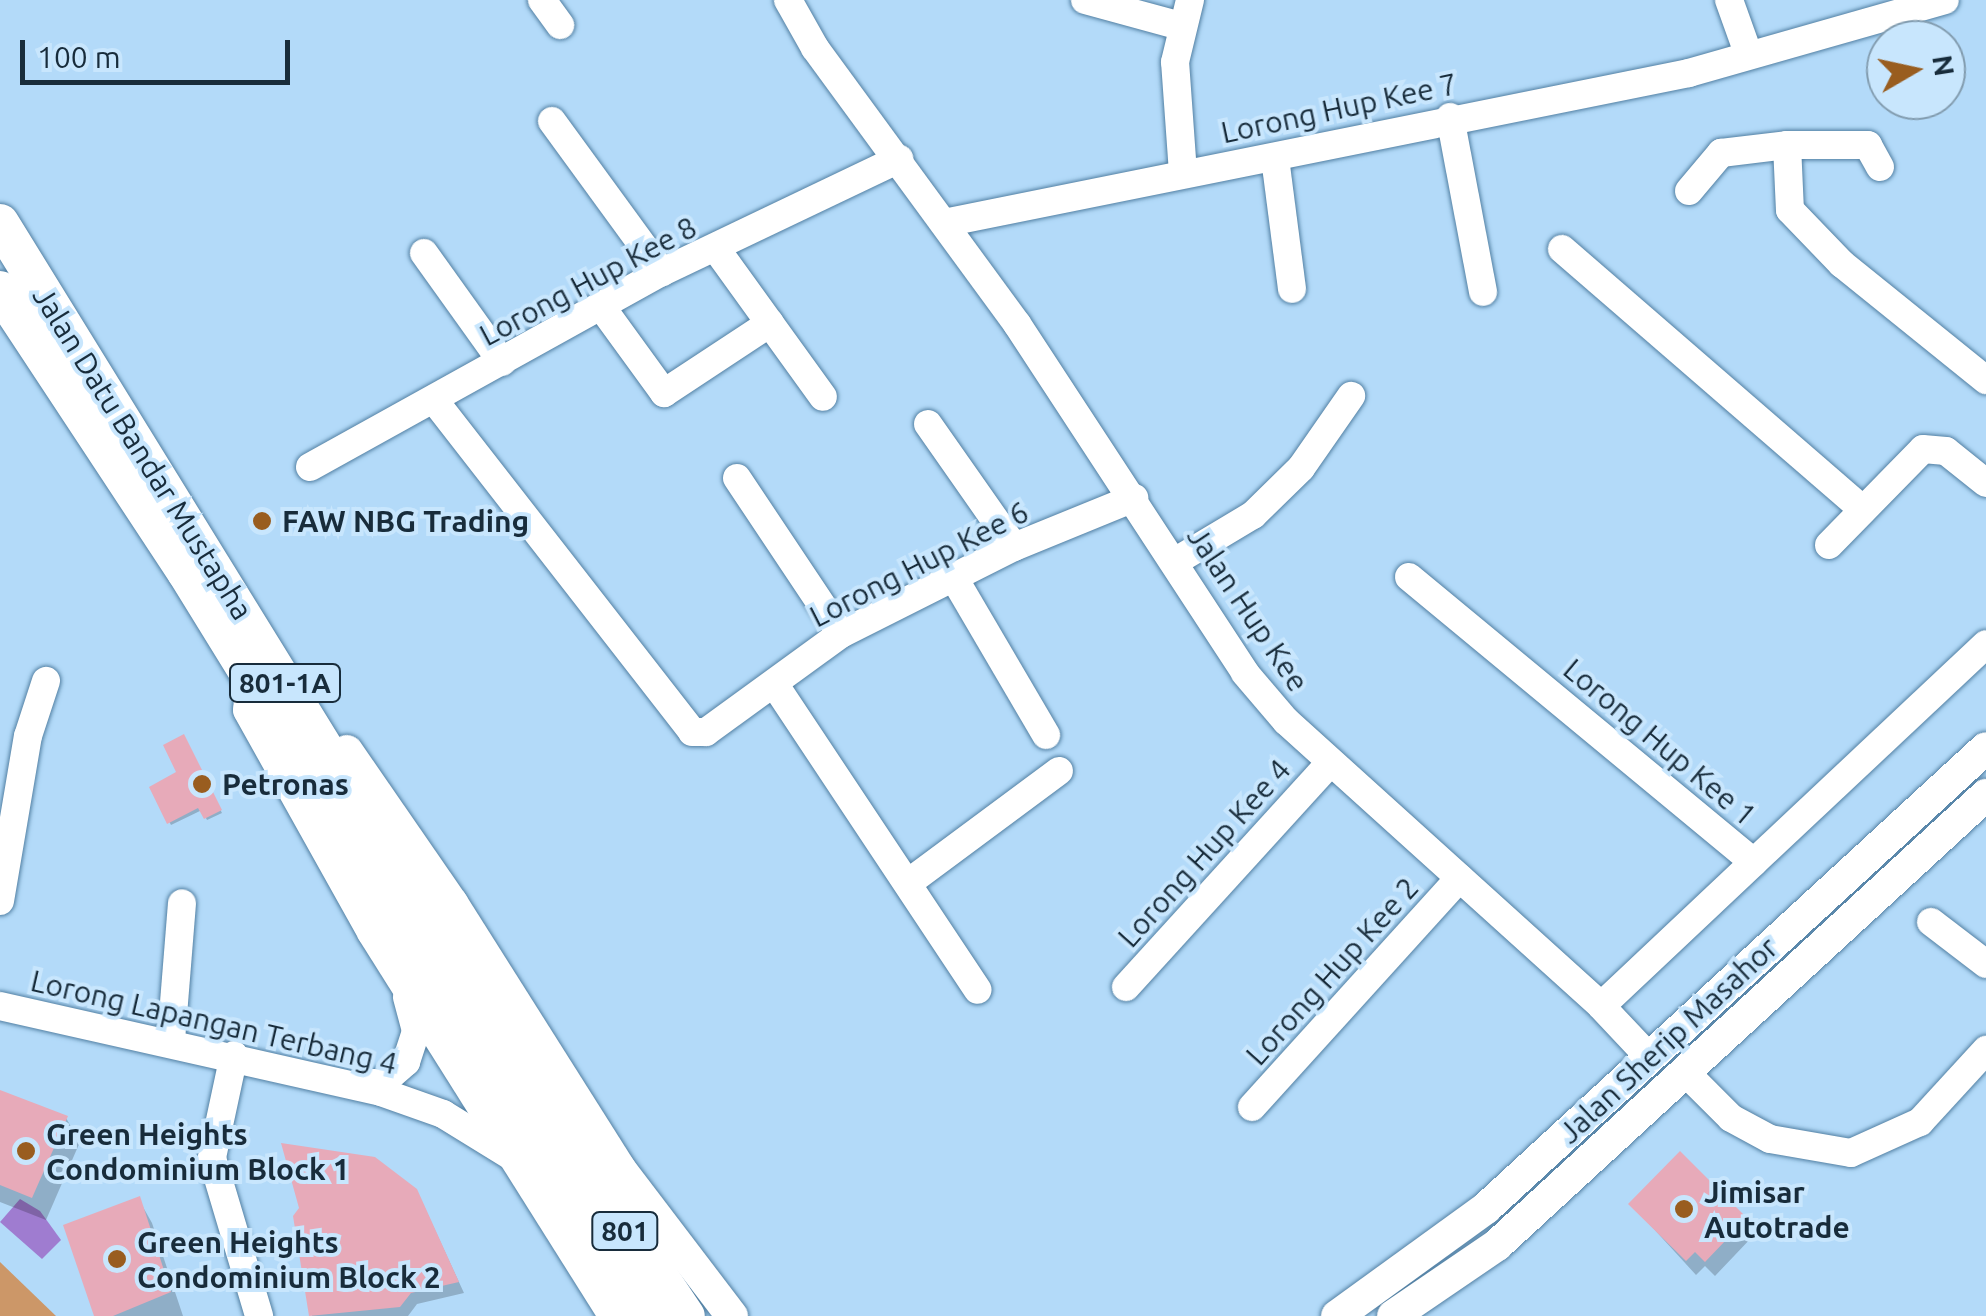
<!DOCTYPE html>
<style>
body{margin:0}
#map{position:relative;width:1986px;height:1316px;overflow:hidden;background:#b3daf9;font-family:Ubuntu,sans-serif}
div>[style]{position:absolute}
.green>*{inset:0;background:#cc9768}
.water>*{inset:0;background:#9f7cd0}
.shadow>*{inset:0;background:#0003}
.building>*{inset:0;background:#e7aab9}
.roads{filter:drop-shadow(0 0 2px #5280a3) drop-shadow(0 0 2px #5280a3)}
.minor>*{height:28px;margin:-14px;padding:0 14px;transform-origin:14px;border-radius:14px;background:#fff}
.major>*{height:32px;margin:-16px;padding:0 16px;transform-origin:16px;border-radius:16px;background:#fff}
.highway>*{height:38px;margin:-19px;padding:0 19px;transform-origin:19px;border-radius:19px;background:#fff}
.dots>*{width:28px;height:28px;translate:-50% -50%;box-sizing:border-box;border:5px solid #c8e6fd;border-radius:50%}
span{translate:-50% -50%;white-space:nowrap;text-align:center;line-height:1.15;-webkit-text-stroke:8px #c8e6fd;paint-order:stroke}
.shield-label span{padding:2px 8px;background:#c8e6fd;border:2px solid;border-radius:8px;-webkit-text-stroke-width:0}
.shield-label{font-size:28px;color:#182c3b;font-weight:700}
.street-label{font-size:30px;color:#182c3b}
.poi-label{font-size:30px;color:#182c3b;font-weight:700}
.left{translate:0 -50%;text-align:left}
.north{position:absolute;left:1866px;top:20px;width:100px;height:100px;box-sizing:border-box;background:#c8e6fd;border:2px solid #829caf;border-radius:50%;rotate:81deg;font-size:28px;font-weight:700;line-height:40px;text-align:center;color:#182c3b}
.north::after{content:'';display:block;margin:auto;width:35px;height:45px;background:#995d1f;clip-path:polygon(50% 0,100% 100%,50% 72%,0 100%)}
.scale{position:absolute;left:20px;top:40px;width:270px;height:45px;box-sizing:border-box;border:5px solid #182c3b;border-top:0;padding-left:12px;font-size:30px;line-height:35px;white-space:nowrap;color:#182c3b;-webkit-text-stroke:8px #c8e6fd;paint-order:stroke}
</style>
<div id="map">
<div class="green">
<i style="clip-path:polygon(0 1262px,56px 1316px,0 1316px)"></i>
</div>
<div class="water">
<i style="clip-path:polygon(20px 1199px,40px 1211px,61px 1240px,42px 1259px,0 1222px)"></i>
</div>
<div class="shadow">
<i style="clip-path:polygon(183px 737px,222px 813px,207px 820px,202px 810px,171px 825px,152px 788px,180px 773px)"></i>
<i style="clip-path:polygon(0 1093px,66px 1118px,80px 1142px,46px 1220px,0 1202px)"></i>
<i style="clip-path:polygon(139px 1200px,152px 1223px,183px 1316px,97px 1316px)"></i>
<i style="clip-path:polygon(423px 1204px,464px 1293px,417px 1304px,408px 1316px,312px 1316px,296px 1217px)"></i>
<i style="clip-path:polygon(1631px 1204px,1746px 1219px,1754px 1235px,1715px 1276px,1705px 1266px,1696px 1275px)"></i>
</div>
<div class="building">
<i style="clip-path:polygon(184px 734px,222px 810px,204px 819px,198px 808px,167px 824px,149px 787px,176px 772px,163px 745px)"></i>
<i style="clip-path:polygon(0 1090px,68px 1116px,32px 1198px,0 1185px)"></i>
<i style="clip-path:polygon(281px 1143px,375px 1157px,417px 1189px,459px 1282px,411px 1293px,400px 1307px,309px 1316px,293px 1216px,299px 1208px)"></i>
<i style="clip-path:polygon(1680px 1151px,1747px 1218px,1705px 1262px,1695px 1252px,1686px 1261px,1628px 1204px)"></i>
<i style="clip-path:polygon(140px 1196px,171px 1292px,113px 1316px,94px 1316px,63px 1225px)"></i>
</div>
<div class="roads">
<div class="minor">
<i style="left:542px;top:0;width:31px;rotate:54deg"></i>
<i style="left:788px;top:0;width:55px;rotate:60.6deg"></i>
<i style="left:815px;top:48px;width:342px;rotate:53.8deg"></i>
<i style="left:1017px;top:324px;width:417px;rotate:56.8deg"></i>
<i style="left:1245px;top:673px;width:63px;rotate:49.5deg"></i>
<i style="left:1286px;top:721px;width:425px;rotate:42.1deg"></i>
<i style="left:1601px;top:1006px;width:71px;rotate:46.7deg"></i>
<i style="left:1085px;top:0;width:99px;rotate:15.2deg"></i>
<i style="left:1729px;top:0;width:56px;rotate:70.3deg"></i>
<i style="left:1450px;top:117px;width:178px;rotate:79.3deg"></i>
<i style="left:552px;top:121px;width:187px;rotate:53.9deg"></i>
<i style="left:1275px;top:158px;width:132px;rotate:82.6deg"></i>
<i style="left:1880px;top:167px;width:25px;rotate:-119deg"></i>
<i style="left:1868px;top:145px;width:81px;rotate:180deg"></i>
<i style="left:1787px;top:145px;width:65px;rotate:87.4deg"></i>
<i style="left:1790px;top:210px;width:75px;rotate:46.1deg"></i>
<i style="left:1842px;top:264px;width:185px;rotate:38.9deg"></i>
<i style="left:1183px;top:173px;width:111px;rotate:-94.1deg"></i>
<i style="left:1175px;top:62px;width:64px;rotate:-76.4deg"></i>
<i style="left:1689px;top:191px;width:50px;rotate:-49.9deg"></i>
<i style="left:1721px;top:153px;width:66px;rotate:-6.9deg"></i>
<i style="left:944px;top:223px;width:760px;rotate:-11.38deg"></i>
<i style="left:1689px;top:73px;width:266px;rotate:-15.9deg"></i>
<i style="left:1562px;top:249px;width:398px;rotate:40.9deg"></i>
<i style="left:717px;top:250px;width:181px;rotate:54.2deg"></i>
<i style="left:424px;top:253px;width:134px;rotate:54.4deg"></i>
<i style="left:603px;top:309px;width:104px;rotate:54deg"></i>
<i style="left:664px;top:393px;width:127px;rotate:-33.4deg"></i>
<i style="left:434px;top:400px;width:420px;rotate:52.1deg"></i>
<i style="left:692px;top:732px;width:14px"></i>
<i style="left:706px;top:732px;width:167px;rotate:-36deg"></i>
<i style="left:841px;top:634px;width:194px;rotate:-26.7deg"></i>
<i style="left:1014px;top:547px;width:130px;rotate:-22.2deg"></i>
<i style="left:928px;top:424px;width:150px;rotate:55deg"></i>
<i style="left:310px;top:467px;width:402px;rotate:-29deg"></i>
<i style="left:662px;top:272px;width:263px;rotate:-25.5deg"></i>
<i style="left:737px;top:478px;width:187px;rotate:56.3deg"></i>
<i style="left:1829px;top:545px;width:134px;rotate:-45.6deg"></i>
<i style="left:1923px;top:449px;width:23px;rotate:5deg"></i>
<i style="left:1946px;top:451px;width:51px;rotate:38.7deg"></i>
<i style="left:1176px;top:561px;width:90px;rotate:-30.9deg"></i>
<i style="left:1253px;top:515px;width:67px;rotate:-44.4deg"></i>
<i style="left:1301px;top:468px;width:88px;rotate:-55.2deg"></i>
<i style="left:1409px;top:577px;width:447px;rotate:39.6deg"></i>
<i style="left:1754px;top:862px;width:210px;rotate:136.7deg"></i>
<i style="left:954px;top:578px;width:182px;rotate:59.6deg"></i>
<i style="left:775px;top:685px;width:366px;rotate:56.4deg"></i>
<i style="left:1754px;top:862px;width:318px;rotate:-43.2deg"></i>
<i style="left:908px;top:883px;width:188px;rotate:-36.6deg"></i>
<i style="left:0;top:901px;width:167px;rotate:-80.4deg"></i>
<i style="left:28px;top:736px;width:58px;rotate:-71.9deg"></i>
<i style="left:1931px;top:922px;width:69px;rotate:37.4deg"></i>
<i style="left:1126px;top:987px;width:304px;rotate:-47.7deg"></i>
<i style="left:0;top:1006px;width:391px;rotate:12.7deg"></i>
<i style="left:381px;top:1092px;width:66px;rotate:19.5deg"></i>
<i style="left:443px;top:1114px;width:82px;rotate:31.6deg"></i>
<i style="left:171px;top:1040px;width:137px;rotate:-85.4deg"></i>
<i style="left:234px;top:1055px;width:105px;rotate:102.1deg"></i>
<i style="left:212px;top:1158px;width:165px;rotate:73.4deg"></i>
<i style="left:1685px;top:1072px;width:65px;rotate:45deg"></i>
<i style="left:1731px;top:1118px;width:44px;rotate:28.3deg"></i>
<i style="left:1770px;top:1139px;width:82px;rotate:9.8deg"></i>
<i style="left:1851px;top:1153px;width:76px;rotate:-24.2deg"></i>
<i style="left:1920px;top:1122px;width:98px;rotate:-47.5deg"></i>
<i style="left:360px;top:1083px;width:22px"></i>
<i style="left:382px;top:1083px;width:32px;rotate:-41deg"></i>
<i style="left:406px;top:1062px;width:33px;rotate:-72deg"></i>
<i style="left:416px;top:1031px;width:35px;rotate:-105deg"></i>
<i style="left:1252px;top:1107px;width:309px;rotate:-47.8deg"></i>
</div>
<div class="major">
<i style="left:251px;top:677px;width:33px;rotate:93deg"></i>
<i style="left:249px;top:710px;width:254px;rotate:60.8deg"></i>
<i style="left:373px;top:932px;width:454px;rotate:57.8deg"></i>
<i style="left:347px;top:751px;width:185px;rotate:55.4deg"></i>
<i style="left:452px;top:903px;width:315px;rotate:57.7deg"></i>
<i style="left:620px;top:1169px;width:185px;rotate:52.7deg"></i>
<i style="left:1337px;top:1316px;width:184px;rotate:-35.9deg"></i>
<i style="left:1486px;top:1208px;width:679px;rotate:-42.61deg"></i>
<i style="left:1393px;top:1316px;width:126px;rotate:-34.3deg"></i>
<i style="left:1497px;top:1245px;width:665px;rotate:-42.62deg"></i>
</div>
<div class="highway">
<i style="left:0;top:223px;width:1043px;rotate:58.32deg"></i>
<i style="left:548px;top:1111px;width:247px;rotate:56.1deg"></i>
<i style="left:0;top:290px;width:338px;rotate:56.6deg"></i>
<i style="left:186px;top:572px;width:874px;rotate:58.33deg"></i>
</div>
</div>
<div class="dots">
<i style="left:262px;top:521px;background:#995d1f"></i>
<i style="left:202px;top:784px;background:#995d1f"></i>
<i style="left:26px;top:1151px;background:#995d1f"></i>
<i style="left:1684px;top:1209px;background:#995d1f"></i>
<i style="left:117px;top:1259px;background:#995d1f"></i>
</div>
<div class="shield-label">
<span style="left:285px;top:683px">801-1A</span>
<span style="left:625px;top:1231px">801</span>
</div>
<div class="street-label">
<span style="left:1339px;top:108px;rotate:-12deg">Lorong Hup Kee 7</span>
<span style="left:588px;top:281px;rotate:-28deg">Lorong Hup Kee 8</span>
<span style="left:143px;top:453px;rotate:58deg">Jalan Datu Bandar Mustapha</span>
<span style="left:919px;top:564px;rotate:-27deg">Lorong Hup Kee 6</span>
<span style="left:1248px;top:609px;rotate:56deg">Jalan Hup Kee</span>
<span style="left:1660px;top:742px;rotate:40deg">Lorong Hup Kee 1</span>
<span style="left:1204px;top:853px;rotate:-48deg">Lorong Hup Kee 4</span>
<span style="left:1332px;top:971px;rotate:-48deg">Lorong Hup Kee 2</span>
<span style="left:214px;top:1022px;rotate:13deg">Lorong Lapangan Terbang 4</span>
<span style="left:1668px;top:1040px;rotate:-43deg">Jalan Sherip Masahor</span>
</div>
<div class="poi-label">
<span class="left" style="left:282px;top:521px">FAW NBG Trading</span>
<span class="left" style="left:222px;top:784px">Petronas</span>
<span class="left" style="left:46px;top:1151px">Green Heights<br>Condominium Block 1</span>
<span class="left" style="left:1704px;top:1209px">Jimisar<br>Autotrade</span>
<span class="left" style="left:137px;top:1259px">Green Heights<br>Condominium Block 2</span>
</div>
<div class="north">N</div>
<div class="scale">100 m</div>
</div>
